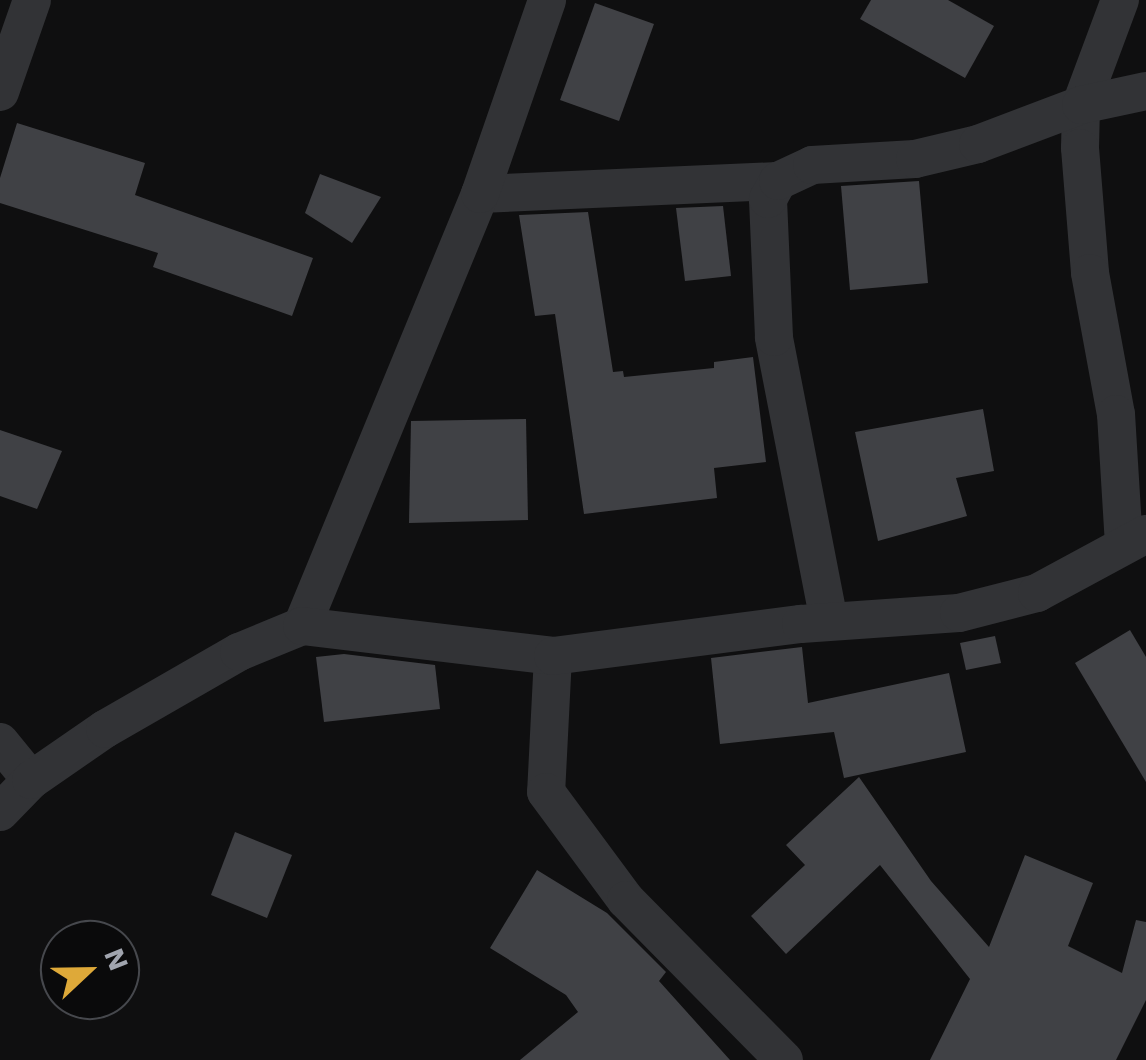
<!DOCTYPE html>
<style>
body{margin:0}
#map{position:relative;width:1146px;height:1060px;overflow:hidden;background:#0f0f10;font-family:"Work Sans",sans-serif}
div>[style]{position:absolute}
.building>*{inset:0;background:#404145}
.street>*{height:38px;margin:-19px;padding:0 19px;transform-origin:19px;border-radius:19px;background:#323336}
span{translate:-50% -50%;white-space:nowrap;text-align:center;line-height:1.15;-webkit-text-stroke:8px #0a0a0b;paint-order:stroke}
.north{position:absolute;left:40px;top:920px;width:100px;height:100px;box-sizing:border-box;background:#0a0a0b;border:2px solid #46484d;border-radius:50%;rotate:68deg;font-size:28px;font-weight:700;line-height:40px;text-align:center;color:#a1a5af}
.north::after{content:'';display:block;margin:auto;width:35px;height:45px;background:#dea939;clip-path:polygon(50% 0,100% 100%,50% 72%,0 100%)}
</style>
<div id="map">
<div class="building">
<i style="clip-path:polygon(871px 0,948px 0,994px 26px,965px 78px,860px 19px)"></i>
<i style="clip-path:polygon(595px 3px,654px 24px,619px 121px,560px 100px)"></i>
<i style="clip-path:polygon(17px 123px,145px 163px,135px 195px,313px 258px,292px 316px,153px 267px,158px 253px,0 203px,0 178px)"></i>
<i style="clip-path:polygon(320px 174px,381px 197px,352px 243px,305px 213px)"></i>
<i style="clip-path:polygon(919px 181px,928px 283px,850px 290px,841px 186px)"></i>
<i style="clip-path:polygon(723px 206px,731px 276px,685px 281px,676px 208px)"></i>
<i style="clip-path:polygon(588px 212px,613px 372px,623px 371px,624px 377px,714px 368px,714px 362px,753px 357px,766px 462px,714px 468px,717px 498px,584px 514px,555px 314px,535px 316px,519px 215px)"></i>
<i style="clip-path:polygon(983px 409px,994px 471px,956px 478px,967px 516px,878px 541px,855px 432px)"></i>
<i style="clip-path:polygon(526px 419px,528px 520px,409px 523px,411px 421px)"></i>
<i style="clip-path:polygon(0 430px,62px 451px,37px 509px,0 496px)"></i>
<i style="clip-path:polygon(1130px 630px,1146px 657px,1146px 782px,1075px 663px)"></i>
<i style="clip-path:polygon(995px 636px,1001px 663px,966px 670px,960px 643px)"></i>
<i style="clip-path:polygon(802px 647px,808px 703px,949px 673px,966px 752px,844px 778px,834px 732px,720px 744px,711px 658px)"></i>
<i style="clip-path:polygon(344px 654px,435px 665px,440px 709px,324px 722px,316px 657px)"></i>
<i style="clip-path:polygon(859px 777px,931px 881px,989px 947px,1025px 855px,1093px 883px,1068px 946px,1122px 973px,1136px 920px,1146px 922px,1146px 1000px,1116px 1060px,930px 1060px,970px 979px,880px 865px,786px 954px,751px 916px,805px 865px,786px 845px)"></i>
<i style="clip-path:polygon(235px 832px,292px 855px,267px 918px,211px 895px)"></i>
<i style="clip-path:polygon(537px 870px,607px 913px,666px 972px,659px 981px,730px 1060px,520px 1060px,578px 1012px,566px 995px,490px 948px)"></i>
</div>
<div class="street">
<i style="left:1120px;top:0;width:112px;rotate:110.4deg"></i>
<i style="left:1081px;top:105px;width:43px;rotate:91.3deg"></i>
<i style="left:1080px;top:148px;width:125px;rotate:85.4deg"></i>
<i style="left:1090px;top:273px;width:143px;rotate:79.6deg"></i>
<i style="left:1116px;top:414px;width:131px;rotate:86.5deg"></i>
<i style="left:0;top:92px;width:97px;rotate:-70.8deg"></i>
<i style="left:480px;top:194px;width:298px;rotate:-2.5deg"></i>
<i style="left:829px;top:621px;width:289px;rotate:-101deg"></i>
<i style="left:774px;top:337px;width:138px;rotate:-92.5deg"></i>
<i style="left:768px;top:199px;width:21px;rotate:-61deg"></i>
<i style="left:778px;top:181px;width:38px;rotate:-25deg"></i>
<i style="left:812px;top:165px;width:103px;rotate:-3.3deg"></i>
<i style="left:915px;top:159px;width:65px;rotate:-13.4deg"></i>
<i style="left:978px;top:144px;width:110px;rotate:-20.7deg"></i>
<i style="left:1081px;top:105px;width:66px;rotate:-12.2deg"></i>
<i style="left:302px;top:626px;width:467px;rotate:-67.6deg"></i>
<i style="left:480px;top:194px;width:205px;rotate:-70.9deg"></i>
<i style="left:553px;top:656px;width:136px;rotate:92.9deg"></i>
<i style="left:546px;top:792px;width:134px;rotate:53.5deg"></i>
<i style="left:626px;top:900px;width:225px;rotate:45.4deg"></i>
<i style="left:0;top:742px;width:49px;rotate:50.8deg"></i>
<i style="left:0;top:812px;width:45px;rotate:-45.9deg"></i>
<i style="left:31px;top:780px;width:90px;rotate:-34.6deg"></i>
<i style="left:105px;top:729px;width:155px;rotate:-29.9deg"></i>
<i style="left:239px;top:652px;width:68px;rotate:-22.4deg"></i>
<i style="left:302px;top:626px;width:253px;rotate:6.8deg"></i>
<i style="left:553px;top:656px;width:250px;rotate:-7.4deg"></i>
<i style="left:801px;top:624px;width:158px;rotate:-4deg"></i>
<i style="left:959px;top:613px;width:81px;rotate:-14.4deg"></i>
<i style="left:1037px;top:593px;width:124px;rotate:-28.4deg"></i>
</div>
<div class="north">N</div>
</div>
